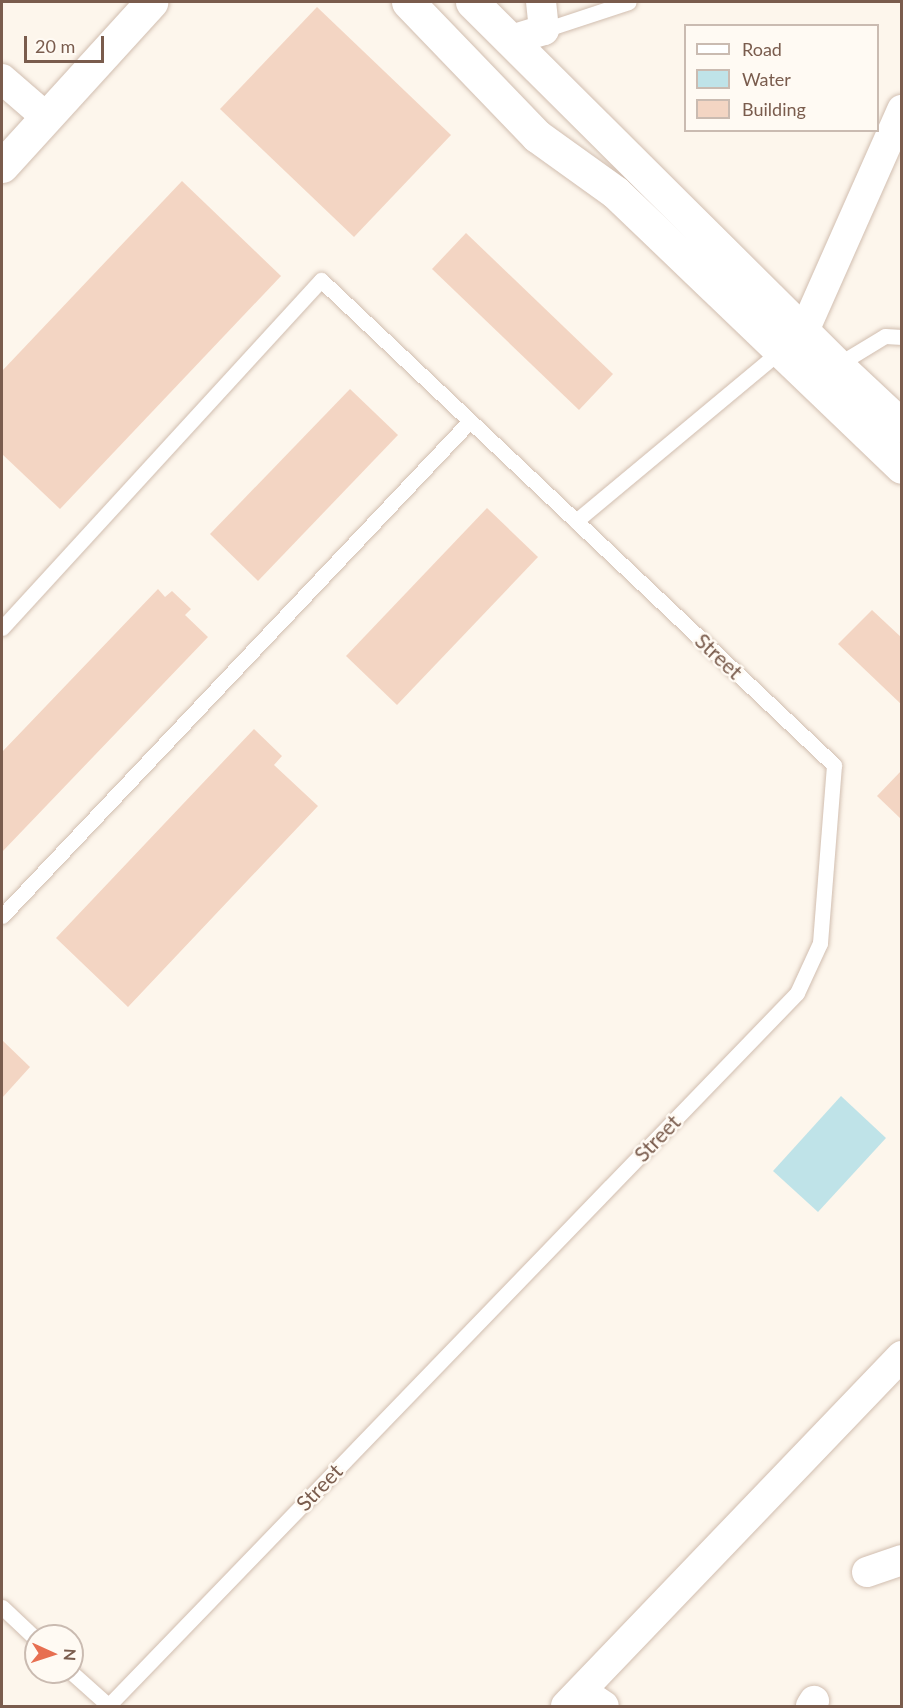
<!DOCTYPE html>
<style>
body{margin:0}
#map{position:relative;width:903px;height:1708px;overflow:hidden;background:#fdf6ec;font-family:Lato,sans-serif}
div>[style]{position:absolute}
.water>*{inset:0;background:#bfe3e8}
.building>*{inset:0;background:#f3d5c3}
.roads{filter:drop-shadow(0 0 2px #d1beb0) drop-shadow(0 0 2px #d1beb0)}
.service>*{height:15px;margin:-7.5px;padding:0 7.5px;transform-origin:7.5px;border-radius:7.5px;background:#fff}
.minor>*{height:30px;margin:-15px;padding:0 15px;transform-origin:15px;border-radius:15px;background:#fff}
.tertiary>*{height:33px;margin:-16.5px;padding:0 16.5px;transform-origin:16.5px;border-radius:16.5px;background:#fff}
.secondary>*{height:33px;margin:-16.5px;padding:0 16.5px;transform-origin:16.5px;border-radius:16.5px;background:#fff}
span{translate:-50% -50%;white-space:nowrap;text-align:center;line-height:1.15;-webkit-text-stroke:5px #fffaf3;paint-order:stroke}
.street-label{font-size:21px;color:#7a5c4d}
.frame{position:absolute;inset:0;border:3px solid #7a5c4d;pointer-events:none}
.legend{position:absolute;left:684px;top:24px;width:195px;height:108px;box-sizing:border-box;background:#fffaf3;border:2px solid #cabbb1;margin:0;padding:8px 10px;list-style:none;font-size:18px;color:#7a5c4d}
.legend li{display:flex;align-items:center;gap:12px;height:30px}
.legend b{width:30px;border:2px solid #cabbb1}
.north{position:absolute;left:24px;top:1624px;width:60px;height:60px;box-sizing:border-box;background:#fffaf3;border:2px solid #cabbb1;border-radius:50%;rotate:93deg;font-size:16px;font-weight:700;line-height:24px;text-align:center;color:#7a5c4d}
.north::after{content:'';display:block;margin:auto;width:21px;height:27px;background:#e76f51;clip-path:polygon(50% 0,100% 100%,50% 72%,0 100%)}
.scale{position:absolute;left:24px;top:36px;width:80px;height:27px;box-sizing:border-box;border:3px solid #7a5c4d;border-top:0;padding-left:8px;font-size:18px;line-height:21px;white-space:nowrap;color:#7a5c4d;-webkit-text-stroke:4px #fffaf3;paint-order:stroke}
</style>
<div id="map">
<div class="water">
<i style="clip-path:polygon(841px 1096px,886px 1138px,818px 1212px,773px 1171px)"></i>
</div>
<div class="building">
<i style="clip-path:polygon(317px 7px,451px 135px,354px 237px,220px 109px)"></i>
<i style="clip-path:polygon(182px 181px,281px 276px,60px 509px,2px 454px,2px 371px)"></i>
<i style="clip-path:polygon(466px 233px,613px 374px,579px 410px,432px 269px)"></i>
<i style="clip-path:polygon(350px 389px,398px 435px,258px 581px,210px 534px)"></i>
<i style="clip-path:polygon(487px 508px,538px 557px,397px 705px,346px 656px)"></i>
<i style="clip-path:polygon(158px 589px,165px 597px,172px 591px,191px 609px,185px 615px,208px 637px,2px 852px,2px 752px)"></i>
<i style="clip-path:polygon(872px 610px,902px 638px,902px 705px,838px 644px)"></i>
<i style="clip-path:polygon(254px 729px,282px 756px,274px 765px,318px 806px,128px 1007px,56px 938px)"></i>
<i style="clip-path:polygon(902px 770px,902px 820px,877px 796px)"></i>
<i style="clip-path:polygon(2px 1040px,30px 1067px,2px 1098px)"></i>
</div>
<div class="roads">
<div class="service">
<i style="left:544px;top:30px;width:89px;rotate:-18.2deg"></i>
<i style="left:839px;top:367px;width:11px;rotate:-45deg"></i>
<i style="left:847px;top:359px;width:44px;rotate:-31.2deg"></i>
<i style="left:885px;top:336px;width:17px;rotate:3deg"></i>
<i style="left:576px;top:521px;width:271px;rotate:-39.8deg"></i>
<i style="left:2px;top:628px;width:472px;rotate:-47.5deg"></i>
<i style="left:321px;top:280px;width:706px;rotate:43.39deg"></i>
<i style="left:834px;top:765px;width:179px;rotate:94.5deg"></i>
<i style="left:820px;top:943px;width:55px;rotate:114.7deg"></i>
<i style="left:797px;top:993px;width:992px;rotate:134.02deg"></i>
<i style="left:2px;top:916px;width:681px;rotate:-46.61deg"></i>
<i style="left:2px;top:1607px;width:47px;rotate:43.3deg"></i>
<i style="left:71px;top:1672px;width:51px;rotate:41.8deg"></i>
</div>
<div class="minor">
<i style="left:511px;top:40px;width:34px;rotate:-17deg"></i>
<i style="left:544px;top:30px;width:28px;rotate:-96deg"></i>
<i style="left:2px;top:79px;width:60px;rotate:40.9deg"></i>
<i style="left:804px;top:331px;width:242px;rotate:-66.1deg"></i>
<i style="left:867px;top:1572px;width:37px;rotate:-19deg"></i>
<i style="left:581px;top:1691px;width:27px;rotate:33deg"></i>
<i style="left:566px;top:1706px;width:485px;rotate:-46.2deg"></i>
<i style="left:811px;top:1706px;width:6px;rotate:-59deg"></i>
</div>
<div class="tertiary">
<i style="left:408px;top:2px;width:186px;rotate:46.1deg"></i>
<i style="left:537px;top:136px;width:96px;rotate:35.7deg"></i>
<i style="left:615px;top:192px;width:397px;rotate:43.8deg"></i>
<i style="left:472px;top:2px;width:518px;rotate:44.84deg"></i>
<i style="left:839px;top:367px;width:86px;rotate:43.1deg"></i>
</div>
<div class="secondary">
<i style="left:2px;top:166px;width:222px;rotate:-47.7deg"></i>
</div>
</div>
<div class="street-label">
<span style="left:719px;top:656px;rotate:43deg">Street</span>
<span style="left:657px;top:1138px;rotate:-46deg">Street</span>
<span style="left:319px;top:1487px;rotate:-46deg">Street</span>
</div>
<div class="frame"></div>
<ul class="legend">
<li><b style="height:8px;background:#fff"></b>Road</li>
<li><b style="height:16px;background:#bfe3e8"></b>Water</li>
<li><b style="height:16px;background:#f3d5c3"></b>Building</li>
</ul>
<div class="north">N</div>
<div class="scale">20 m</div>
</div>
